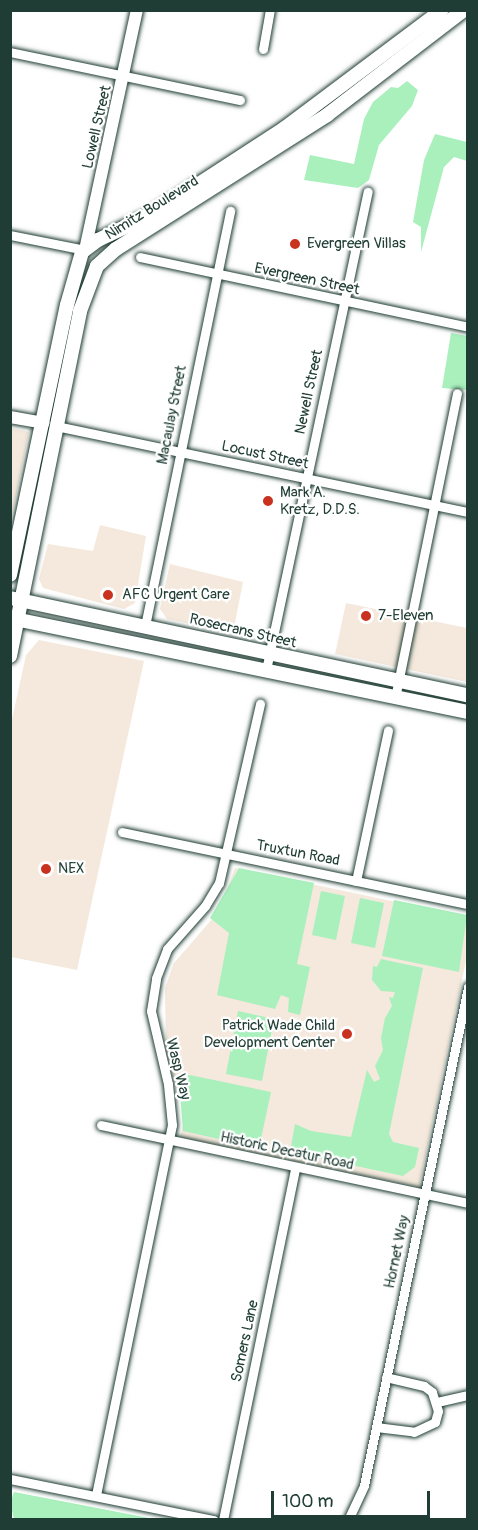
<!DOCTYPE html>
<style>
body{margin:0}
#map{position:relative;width:478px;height:1530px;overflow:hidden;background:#fff;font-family:Pangolin,sans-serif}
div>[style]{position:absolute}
.built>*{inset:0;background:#f4e9dc}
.green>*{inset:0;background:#a9f0bd}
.roads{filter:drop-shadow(0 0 2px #1f3d34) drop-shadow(0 0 2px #1f3d34)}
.street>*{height:9px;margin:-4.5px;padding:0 4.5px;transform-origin:4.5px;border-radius:4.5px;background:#fff}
.secondary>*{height:12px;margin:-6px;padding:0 6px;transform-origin:6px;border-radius:6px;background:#fff}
.primary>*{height:14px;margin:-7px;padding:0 7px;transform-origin:7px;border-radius:7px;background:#fff}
.dots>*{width:16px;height:16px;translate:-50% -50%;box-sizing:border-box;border:3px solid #fff;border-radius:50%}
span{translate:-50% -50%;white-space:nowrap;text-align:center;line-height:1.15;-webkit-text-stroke:4.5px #fff;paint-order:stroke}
.street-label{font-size:15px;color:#1f3d34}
.poi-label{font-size:15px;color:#1f3d34}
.left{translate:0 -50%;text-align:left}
.right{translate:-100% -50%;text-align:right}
.frame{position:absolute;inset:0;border:12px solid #1f3d34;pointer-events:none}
.scale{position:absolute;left:271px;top:1491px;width:159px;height:27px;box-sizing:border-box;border:3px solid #1f3d34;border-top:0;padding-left:8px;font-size:18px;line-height:21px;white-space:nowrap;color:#1f3d34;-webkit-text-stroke:4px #fff;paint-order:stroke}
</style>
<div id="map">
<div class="built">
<i style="clip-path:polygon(11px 428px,29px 432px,11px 521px,10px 428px)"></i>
<i style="clip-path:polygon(100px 525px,146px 536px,135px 603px,124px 609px,43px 588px,39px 579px,48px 544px,93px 551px)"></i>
<i style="clip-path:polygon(170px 564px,243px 582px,233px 633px,167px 619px,160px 609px)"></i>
<i style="clip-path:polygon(346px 603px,467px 628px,467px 682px,335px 654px)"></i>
<i style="clip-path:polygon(39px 640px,144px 661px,77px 970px,11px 957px,11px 724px,26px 655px)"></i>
<i style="clip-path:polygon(235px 868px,467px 917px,467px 956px,419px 1187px,180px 1137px,186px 1114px,166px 1054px,165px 988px,174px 963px,219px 911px)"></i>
</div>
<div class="green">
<i style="clip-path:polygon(407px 81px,418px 90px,412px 106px,379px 145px,369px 180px,358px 188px,304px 180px,310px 155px,354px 164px,364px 119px,373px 102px,391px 87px,398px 88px)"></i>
<i style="clip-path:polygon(435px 134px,467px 142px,467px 161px,454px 157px,444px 167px,421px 252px,421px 227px,413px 222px,424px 160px)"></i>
<i style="clip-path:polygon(451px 333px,467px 336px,467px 390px,442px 388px)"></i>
<i style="clip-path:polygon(239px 868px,314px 883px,297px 964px,310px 967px,300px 1015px,288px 1012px,289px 998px,281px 995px,275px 1009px,217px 995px,229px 933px,210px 918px)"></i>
<i style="clip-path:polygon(321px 891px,345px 896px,336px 940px,312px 935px)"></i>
<i style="clip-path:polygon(360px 898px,384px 903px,375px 948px,351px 943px)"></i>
<i style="clip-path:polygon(394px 900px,467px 915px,459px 972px,382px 956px)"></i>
<i style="clip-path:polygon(381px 959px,423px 968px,389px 1134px,393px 1142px,419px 1148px,415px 1167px,403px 1176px,290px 1152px,295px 1124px,311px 1131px,351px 1137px,367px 1070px,374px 1082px,380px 1079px,375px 1066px,383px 1050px,381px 1038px,385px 1018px,392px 1006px,389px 997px,393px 998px,395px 992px,381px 991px,372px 980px,373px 966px,377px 967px)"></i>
<i style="clip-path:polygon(238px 1011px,274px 1019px,262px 1081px,226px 1074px)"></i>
<i style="clip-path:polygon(190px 1075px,271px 1092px,259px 1148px,183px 1131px,179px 1078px)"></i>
<i style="clip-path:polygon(14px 1492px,154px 1519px,14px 1519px,10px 1503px)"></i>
</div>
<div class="roads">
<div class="street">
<i style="left:263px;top:49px;width:40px;rotate:-80deg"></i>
<i style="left:10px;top:52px;width:235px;rotate:11.8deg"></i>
<i style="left:10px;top:235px;width:76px;rotate:11.3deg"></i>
<i style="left:140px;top:257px;width:335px;rotate:12deg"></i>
<i style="left:56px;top:426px;width:421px;rotate:11.8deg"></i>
<i style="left:145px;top:626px;width:424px;rotate:-78.4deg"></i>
<i style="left:266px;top:670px;width:489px;rotate:-78deg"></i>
<i style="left:395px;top:698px;width:311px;rotate:-78.5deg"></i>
<i style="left:122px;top:832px;width:353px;rotate:11.8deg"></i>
<i style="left:356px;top:881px;width:154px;rotate:-78deg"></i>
<i style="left:101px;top:1125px;width:375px;rotate:12deg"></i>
<i style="left:437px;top:1402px;width:32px;rotate:-13deg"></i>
<i style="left:376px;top:1427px;width:38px;rotate:7deg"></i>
<i style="left:414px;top:1432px;width:23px;rotate:-25deg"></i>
<i style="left:435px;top:1422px;width:11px;rotate:-75deg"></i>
<i style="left:438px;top:1411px;width:20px;rotate:-108deg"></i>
<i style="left:432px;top:1392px;width:10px;rotate:-143deg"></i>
<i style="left:424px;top:1386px;width:39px;rotate:-167deg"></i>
<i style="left:10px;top:1479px;width:208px;rotate:11.4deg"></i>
<i style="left:96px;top:1495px;width:378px;rotate:-78.4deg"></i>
<i style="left:172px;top:1125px;width:41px;rotate:-95.6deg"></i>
<i style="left:168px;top:1084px;width:75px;rotate:-103.1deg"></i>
<i style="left:151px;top:1011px;width:33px;rotate:-81deg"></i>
<i style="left:156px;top:978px;width:31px;rotate:-69deg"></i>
<i style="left:167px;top:949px;width:57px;rotate:-48.5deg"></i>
<i style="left:205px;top:906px;width:27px;rotate:-59deg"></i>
<i style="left:219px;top:883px;width:184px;rotate:-77.1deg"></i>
<i style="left:223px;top:1520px;width:359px;rotate:-78.4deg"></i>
<i style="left:348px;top:1520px;width:38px;rotate:-65deg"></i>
<i style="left:364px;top:1485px;width:509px;rotate:-78.2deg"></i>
</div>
<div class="secondary">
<i style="left:85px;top:250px;width:246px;rotate:-77.8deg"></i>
<i style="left:10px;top:417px;width:34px;rotate:10deg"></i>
</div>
<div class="primary">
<i style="left:10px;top:575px;width:276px;rotate:-78.1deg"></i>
<i style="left:67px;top:305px;width:55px;rotate:-74.2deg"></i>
<i style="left:82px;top:252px;width:20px;rotate:-37deg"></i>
<i style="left:98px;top:240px;width:59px;rotate:-25.3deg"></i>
<i style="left:151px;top:215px;width:160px;rotate:-33deg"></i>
<i style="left:285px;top:128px;width:196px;rotate:-36.9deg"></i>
<i style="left:10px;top:598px;width:468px;rotate:12deg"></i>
<i style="left:10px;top:618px;width:468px;rotate:11.6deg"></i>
<i style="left:10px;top:656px;width:352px;rotate:-78.5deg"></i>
<i style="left:80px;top:311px;width:48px;rotate:-69.3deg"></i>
<i style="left:97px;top:266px;width:25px;rotate:-42deg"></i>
<i style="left:116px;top:249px;width:250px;rotate:-32.4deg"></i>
<i style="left:327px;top:115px;width:173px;rotate:-37.5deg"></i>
</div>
</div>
<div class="dots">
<i style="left:295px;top:244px;background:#c8321e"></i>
<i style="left:268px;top:501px;background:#c8321e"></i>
<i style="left:108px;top:595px;background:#c8321e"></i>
<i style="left:366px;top:616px;background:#c8321e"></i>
<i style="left:46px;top:869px;background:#c8321e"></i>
<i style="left:347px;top:1034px;background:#c8321e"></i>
</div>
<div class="street-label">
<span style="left:97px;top:127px;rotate:-77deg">Lowell Street</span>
<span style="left:152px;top:208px;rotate:-32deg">Nimitz Boulevard</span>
<span style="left:307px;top:279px;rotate:12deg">Evergreen Street</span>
<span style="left:309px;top:392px;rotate:-78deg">Newell Street</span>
<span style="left:172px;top:415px;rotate:-79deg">Macaulay Street</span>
<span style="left:265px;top:455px;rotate:12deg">Locust Street</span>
<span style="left:243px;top:631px;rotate:13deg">Rosecrans Street</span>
<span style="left:298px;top:853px;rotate:11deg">Truxtun Road</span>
<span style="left:178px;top:1069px;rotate:76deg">Wasp Way</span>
<span style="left:287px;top:1151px;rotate:12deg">Historic Decatur Road</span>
<span style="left:397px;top:1252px;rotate:-78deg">Hornet Way</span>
<span style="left:245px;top:1341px;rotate:-78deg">Somers Lane</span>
</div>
<div class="poi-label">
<span class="left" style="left:307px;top:244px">Evergreen Villas</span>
<span class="left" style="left:280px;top:501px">Mark A.<br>Kretz, D.D.S.</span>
<span class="left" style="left:122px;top:595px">AFC Urgent Care</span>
<span class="left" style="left:378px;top:616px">7-Eleven</span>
<span class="left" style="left:58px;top:869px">NEX</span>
<span class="right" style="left:335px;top:1034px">Patrick Wade Child<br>Development Center</span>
</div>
<div class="frame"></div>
<div class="scale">100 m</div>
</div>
